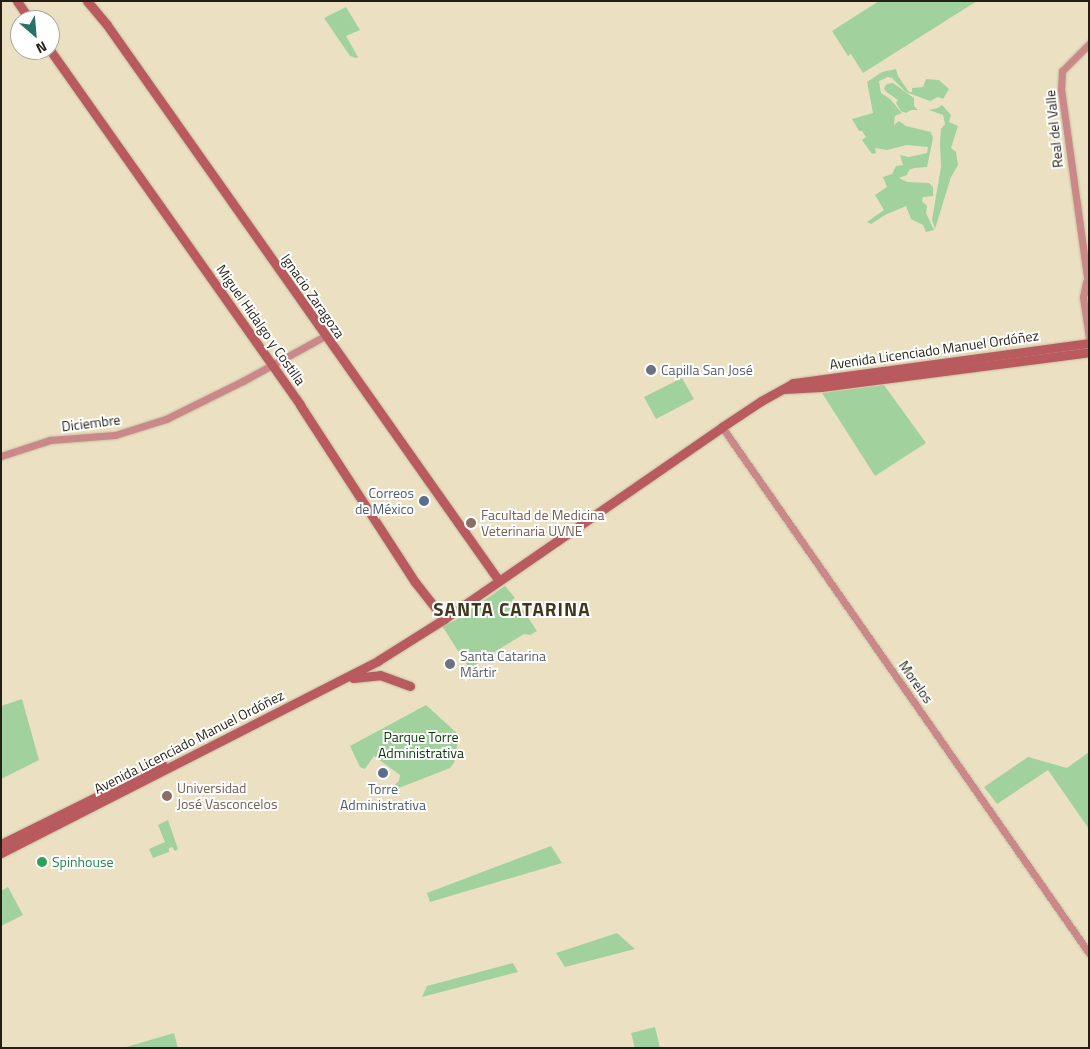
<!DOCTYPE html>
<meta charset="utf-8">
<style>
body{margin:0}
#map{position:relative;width:1090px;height:1049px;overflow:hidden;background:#ebe1c2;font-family:"Titillium Web",sans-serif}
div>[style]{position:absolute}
.green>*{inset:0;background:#a1d29d}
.roads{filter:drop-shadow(0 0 1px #c7bea3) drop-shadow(0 0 1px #c7bea3)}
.tertiary>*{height:7px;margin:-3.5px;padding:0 3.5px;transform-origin:3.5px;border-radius:3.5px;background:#ca8889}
.secondary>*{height:9px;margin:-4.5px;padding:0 4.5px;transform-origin:4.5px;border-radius:4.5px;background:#b95a5f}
.dots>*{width:14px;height:14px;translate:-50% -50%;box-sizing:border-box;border:2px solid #fff;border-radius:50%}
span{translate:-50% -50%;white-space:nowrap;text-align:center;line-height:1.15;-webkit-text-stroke:4px #fff;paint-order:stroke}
.street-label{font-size:14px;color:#231f14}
.worship-label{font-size:14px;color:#5b616d}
.left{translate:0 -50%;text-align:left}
.service-label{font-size:14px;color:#4e5e75}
.right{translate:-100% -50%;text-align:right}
.education-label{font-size:14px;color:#785e54}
.park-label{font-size:14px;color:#0a3908}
.leisure-label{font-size:14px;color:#27864d}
.district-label{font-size:19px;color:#40381e;font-weight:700;letter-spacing:1px}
.frame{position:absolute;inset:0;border:2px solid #231f14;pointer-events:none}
.north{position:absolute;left:10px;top:10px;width:50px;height:50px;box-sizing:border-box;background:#fff;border:1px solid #a7a5a1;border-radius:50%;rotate:153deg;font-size:14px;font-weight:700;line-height:20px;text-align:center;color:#231f14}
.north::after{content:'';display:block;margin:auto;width:18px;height:22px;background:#297169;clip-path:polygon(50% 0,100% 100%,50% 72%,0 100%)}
</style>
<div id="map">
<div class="green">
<i style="clip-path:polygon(879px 1px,977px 1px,863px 73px,851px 54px,848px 56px,832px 31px)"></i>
<i style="clip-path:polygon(346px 7px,360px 30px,346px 36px,358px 57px,356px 58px,350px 56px,324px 18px)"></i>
<i style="clip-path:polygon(896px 69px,898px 76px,909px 92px,912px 92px,912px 88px,923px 87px,926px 79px,939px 80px,949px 89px,943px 99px,938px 97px,930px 101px,906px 92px,892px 78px,888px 77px,879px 81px,881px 93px,890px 99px,902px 113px,895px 116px,894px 125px,899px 121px,906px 126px,931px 132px,933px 138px,927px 167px,914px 168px,909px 170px,907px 175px,899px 178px,907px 182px,929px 183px,933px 187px,933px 196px,923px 197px,922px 201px,927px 206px,926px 213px,934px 230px,926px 232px,923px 225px,911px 219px,906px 206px,885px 215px,871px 224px,867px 222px,884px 210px,875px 195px,887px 187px,883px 177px,892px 174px,896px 166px,903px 165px,900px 155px,909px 157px,927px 153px,928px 147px,907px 145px,887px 150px,875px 148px,876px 153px,872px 154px,862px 140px,866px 137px,862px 131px,859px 131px,852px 119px,873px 113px,867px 82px,882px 72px)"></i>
<i style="clip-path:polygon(893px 83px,914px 98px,914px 106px,918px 110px,911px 110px,906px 113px,901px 111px,896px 103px,898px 100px,885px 91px,884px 88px,887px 84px)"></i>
<i style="clip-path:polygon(942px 105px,951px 115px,949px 122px,958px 126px,951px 148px,956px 152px,958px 165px,951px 177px,935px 229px,932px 220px,941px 167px,940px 141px,941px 129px,945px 124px,943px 115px,929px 110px,938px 108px)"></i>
<i style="clip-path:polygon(682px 378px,694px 399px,656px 419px,644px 397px)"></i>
<i style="clip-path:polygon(884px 385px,926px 443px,875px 476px,822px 393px)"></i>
<i style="clip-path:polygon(505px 586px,515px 598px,512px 600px,520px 612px,523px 610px,537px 631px,530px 635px,524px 634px,480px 661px,471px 671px,442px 626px,456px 620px)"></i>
<i style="clip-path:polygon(22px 699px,39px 760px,1px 779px,1px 706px)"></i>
<i style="clip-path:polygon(426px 705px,459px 735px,454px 763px,450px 768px,386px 793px,399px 781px,400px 775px,374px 756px,365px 769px,360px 767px,350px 746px)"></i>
<i style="clip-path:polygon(1089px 752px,1089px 829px,1048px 770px,997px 804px,984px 787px,1028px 757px,1067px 768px)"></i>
<i style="clip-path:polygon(168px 820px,178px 849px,175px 851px,172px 847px,169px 848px,169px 852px,153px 858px,149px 849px,165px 842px,158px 825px)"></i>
<i style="clip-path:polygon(551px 846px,562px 863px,430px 902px,427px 893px)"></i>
<i style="clip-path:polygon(8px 887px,23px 915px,1px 926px,1px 891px)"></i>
<i style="clip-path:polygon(617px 933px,635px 949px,565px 967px,556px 953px)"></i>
<i style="clip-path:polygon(513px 963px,518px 972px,422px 997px,427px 986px)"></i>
<i style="clip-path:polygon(655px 1027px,660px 1048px,635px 1048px,631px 1033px)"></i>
<i style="clip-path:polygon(174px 1033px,178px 1048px,123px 1048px)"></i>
</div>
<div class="roads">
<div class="tertiary">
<i style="left:1089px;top:44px;width:38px;rotate:135deg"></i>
<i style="left:1062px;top:71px;width:18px;rotate:93deg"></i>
<i style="left:1061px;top:89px;width:205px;rotate:82.1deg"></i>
<i style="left:1086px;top:282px;width:15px;rotate:101deg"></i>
<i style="left:1083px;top:297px;width:40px;rotate:81.5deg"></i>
<i style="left:722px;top:427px;width:641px;rotate:55.1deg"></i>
<i style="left:1px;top:456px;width:52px;rotate:-18.1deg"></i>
<i style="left:50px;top:440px;width:65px;rotate:-4.4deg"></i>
<i style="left:115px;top:435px;width:53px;rotate:-17.4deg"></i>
<i style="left:166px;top:419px;width:86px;rotate:-26.3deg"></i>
<i style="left:243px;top:381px;width:94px;rotate:-28.8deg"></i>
</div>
<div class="secondary">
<i style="left:17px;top:1px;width:23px;rotate:56deg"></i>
<i style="left:87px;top:1px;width:31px;rotate:50deg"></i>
<i style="left:107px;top:25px;width:680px;rotate:54.81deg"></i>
<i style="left:50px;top:50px;width:434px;rotate:54.8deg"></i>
<i style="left:300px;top:405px;width:211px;rotate:57deg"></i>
<i style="left:415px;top:582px;width:47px;rotate:51.9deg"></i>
<i style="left:784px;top:389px;width:37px;rotate:-3deg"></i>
<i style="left:821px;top:387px;width:270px;rotate:-7.4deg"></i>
<i style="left:353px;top:678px;width:27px;rotate:-6deg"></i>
<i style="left:380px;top:675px;width:32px;rotate:20deg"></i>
<i style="left:1px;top:844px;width:180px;rotate:-26.4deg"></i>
<i style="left:1px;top:853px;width:424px;rotate:-27deg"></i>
<i style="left:379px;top:660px;width:77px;rotate:-32.2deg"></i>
<i style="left:444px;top:619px;width:338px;rotate:-34.6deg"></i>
<i style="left:722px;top:427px;width:47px;rotate:-33.7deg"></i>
<i style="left:761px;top:401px;width:37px;rotate:-29deg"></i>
<i style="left:793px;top:383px;width:299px;rotate:-7.7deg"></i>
</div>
</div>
<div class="dots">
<i style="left:651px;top:370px;background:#6b7280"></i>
<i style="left:424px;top:501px;background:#5c6f8a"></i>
<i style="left:471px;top:523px;background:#8d6e63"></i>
<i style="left:450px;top:664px;background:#6b7280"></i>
<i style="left:383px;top:773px;background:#5c6f8a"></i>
<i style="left:167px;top:796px;background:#8d6e63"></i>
<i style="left:42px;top:862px;background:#2e9e5b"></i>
</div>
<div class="street-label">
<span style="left:1054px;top:129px;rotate:-96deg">Real del Valle</span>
<span style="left:313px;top:296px;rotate:55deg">Ignacio Zaragoza</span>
<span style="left:261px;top:325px;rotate:55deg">Miguel Hidalgo y Costilla</span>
<span style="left:934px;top:350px;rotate:-8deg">Avenida Licenciado Manuel Ordóñez</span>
<span style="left:91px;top:423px;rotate:-7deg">Diciembre</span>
<span style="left:916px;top:682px;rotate:55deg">Morelos</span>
<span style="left:189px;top:742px;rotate:-27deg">Avenida Licenciado Manuel Ordóñez</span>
</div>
<div class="worship-label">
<span class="left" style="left:661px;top:370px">Capilla San José</span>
<span class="left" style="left:460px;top:664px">Santa Catarina<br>Mártir</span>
</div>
<div class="service-label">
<span class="right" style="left:414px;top:501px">Correos<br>de México</span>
<span style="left:383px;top:797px">Torre<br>Administrativa</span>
</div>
<div class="education-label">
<span class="left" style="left:481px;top:523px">Facultad de Medicina<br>Veterinaria UVNE</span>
<span class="left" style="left:177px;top:796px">Universidad<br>José Vasconcelos</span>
</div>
<div class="park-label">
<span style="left:421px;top:745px">Parque Torre<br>Administrativa</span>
</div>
<div class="leisure-label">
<span class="left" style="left:52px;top:862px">Spinhouse</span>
</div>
<div class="district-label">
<span style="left:512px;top:609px">SANTA CATARINA</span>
</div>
<div class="frame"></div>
<div class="north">N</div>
</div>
